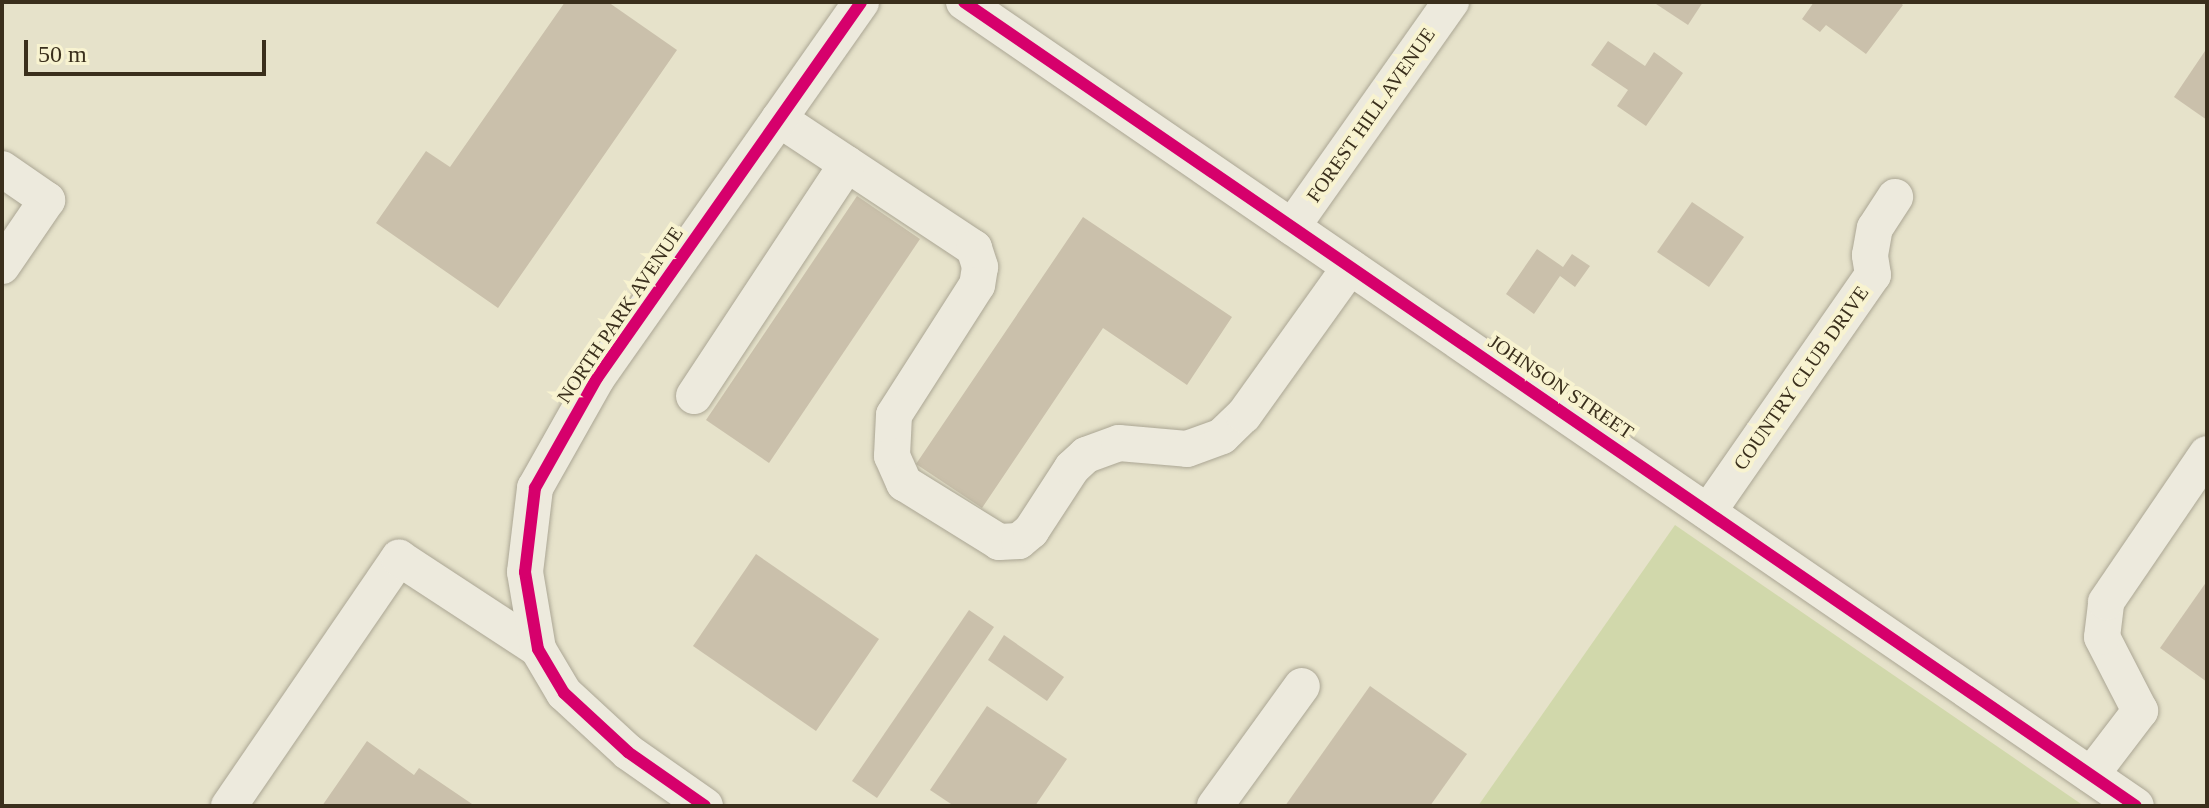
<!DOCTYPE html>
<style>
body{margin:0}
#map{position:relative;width:2209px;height:808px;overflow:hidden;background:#e6e2ca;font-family:"Times New Roman",serif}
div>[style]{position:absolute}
.green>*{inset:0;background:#d1d8ab}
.building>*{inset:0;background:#cac0ab}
.roads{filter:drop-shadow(0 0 2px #aba694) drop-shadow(0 0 2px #aba694)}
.minor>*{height:36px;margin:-18px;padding:0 18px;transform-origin:18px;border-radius:18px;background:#edeadd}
.cycleway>*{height:12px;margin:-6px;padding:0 6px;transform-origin:6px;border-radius:6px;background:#d6006c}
span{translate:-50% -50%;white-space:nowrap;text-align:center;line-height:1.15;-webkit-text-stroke:8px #f8f3d0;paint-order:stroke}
.street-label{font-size:20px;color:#3a2f1c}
.frame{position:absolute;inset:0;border:4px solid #3a2f1c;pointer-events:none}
.scale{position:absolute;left:24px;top:40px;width:242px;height:36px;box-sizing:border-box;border:4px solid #3a2f1c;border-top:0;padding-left:10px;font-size:24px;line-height:28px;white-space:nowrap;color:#3a2f1c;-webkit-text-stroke:6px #f8f3d0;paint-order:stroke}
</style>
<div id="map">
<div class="green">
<i style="clip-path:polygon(1675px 525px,2084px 806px,1478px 806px)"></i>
</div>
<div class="building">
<i style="clip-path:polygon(565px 2px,608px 2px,677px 50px,498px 308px,376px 223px,426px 151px,450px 167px)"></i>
<i style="clip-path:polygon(1653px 2px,1703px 2px,1688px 25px)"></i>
<i style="clip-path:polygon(1814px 2px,1899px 2px,1903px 5px,1866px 54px,1826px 25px,1820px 32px,1802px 19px)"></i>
<i style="clip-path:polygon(1608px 41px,1645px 66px,1654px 52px,1683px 73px,1646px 126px,1617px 106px,1628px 90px,1591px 65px)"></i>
<i style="clip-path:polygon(2207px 48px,2207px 120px,2174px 97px)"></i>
<i style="clip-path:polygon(857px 196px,920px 239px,769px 463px,706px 420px)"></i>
<i style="clip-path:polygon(1692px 202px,1744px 237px,1709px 287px,1657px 252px)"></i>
<i style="clip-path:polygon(1083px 217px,1232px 317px,1187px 385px,1103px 328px,982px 508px,916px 464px)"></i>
<i style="clip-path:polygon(1537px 249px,1563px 267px,1572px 254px,1590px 266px,1575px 287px,1560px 276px,1534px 314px,1506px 294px)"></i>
<i style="clip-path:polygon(756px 554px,879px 639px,816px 731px,693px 646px)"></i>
<i style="clip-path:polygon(2207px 581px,2207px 682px,2160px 648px)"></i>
<i style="clip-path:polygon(969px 610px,994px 627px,877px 798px,852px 781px)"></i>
<i style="clip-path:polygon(1004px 635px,1064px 677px,1047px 701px,988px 660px)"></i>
<i style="clip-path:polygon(1370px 686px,1467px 754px,1430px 806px,1285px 806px)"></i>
<i style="clip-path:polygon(987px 706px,1067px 759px,1035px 806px,954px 806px,930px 790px)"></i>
<i style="clip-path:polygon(367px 741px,414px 775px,419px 768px,475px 806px,322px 806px)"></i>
</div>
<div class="roads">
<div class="minor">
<i style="left:964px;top:2px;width:1421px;rotate:34.45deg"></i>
<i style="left:779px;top:119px;width:234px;rotate:33.5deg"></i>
<i style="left:974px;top:248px;width:20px;rotate:72deg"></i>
<i style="left:980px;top:267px;width:18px;rotate:99deg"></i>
<i style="left:977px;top:285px;width:154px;rotate:122.6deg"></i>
<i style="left:894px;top:415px;width:41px;rotate:92.8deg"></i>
<i style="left:892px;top:456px;width:30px;rotate:66deg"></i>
<i style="left:904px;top:483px;width:112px;rotate:31.8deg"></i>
<i style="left:999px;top:542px;width:20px;rotate:-3deg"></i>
<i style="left:1019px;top:541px;width:16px;rotate:-40deg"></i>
<i style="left:1031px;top:531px;width:75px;rotate:-56.9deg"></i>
<i style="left:1072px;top:468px;width:19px;rotate:-43deg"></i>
<i style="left:1086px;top:455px;width:35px;rotate:-20deg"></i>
<i style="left:1119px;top:443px;width:68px;rotate:5deg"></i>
<i style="left:1187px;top:449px;width:37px;rotate:-20deg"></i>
<i style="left:1222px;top:436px;width:30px;rotate:-44deg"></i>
<i style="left:1244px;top:415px;width:182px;rotate:-54.4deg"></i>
<i style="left:2px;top:169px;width:55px;rotate:34.6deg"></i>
<i style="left:47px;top:200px;width:80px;rotate:124.3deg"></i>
<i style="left:1292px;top:227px;width:276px;rotate:-54.8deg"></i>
<i style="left:694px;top:396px;width:278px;rotate:-56.6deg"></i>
<i style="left:1708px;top:512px;width:289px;rotate:-55.2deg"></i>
<i style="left:1873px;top:275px;width:20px;rotate:-99deg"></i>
<i style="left:1870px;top:255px;width:27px;rotate:-80deg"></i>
<i style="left:1875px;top:228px;width:37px;rotate:-57deg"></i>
<i style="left:2091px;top:775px;width:81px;rotate:-52.6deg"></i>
<i style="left:2140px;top:711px;width:83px;rotate:-117.2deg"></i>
<i style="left:2102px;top:637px;width:35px;rotate:-83deg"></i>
<i style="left:2106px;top:602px;width:179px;rotate:-55.7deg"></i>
<i style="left:229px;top:806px;width:301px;rotate:-55.6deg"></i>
<i style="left:399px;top:558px;width:166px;rotate:33.2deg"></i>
<i style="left:705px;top:806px;width:94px;rotate:-145deg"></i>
<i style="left:628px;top:752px;width:87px;rotate:-137.3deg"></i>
<i style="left:564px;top:693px;width:51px;rotate:-120.6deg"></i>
<i style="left:538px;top:649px;width:78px;rotate:-99.6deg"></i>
<i style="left:525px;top:572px;width:85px;rotate:-83.2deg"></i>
<i style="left:535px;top:488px;width:126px;rotate:-60.6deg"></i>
<i style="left:597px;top:378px;width:459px;rotate:-54.9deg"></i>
<i style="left:1215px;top:806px;width:148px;rotate:-54.1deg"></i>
</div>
</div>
<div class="cycleway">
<i style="left:964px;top:2px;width:1421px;rotate:34.45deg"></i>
<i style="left:705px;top:806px;width:94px;rotate:-145deg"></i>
<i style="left:628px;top:752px;width:87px;rotate:-137.3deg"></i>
<i style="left:564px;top:693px;width:51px;rotate:-120.6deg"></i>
<i style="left:538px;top:649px;width:78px;rotate:-99.6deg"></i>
<i style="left:525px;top:572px;width:85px;rotate:-83.2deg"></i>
<i style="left:535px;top:488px;width:126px;rotate:-60.6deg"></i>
<i style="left:597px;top:378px;width:459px;rotate:-54.9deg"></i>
</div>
<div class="street-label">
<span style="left:1371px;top:115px;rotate:-55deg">FOREST HILL AVENUE</span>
<span style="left:620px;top:315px;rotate:-56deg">NORTH PARK AVENUE</span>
<span style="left:1801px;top:378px;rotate:-55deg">COUNTRY CLUB DRIVE</span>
<span style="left:1561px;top:387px;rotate:34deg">JOHNSON STREET</span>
</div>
<div class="frame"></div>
<div class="scale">50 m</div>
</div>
